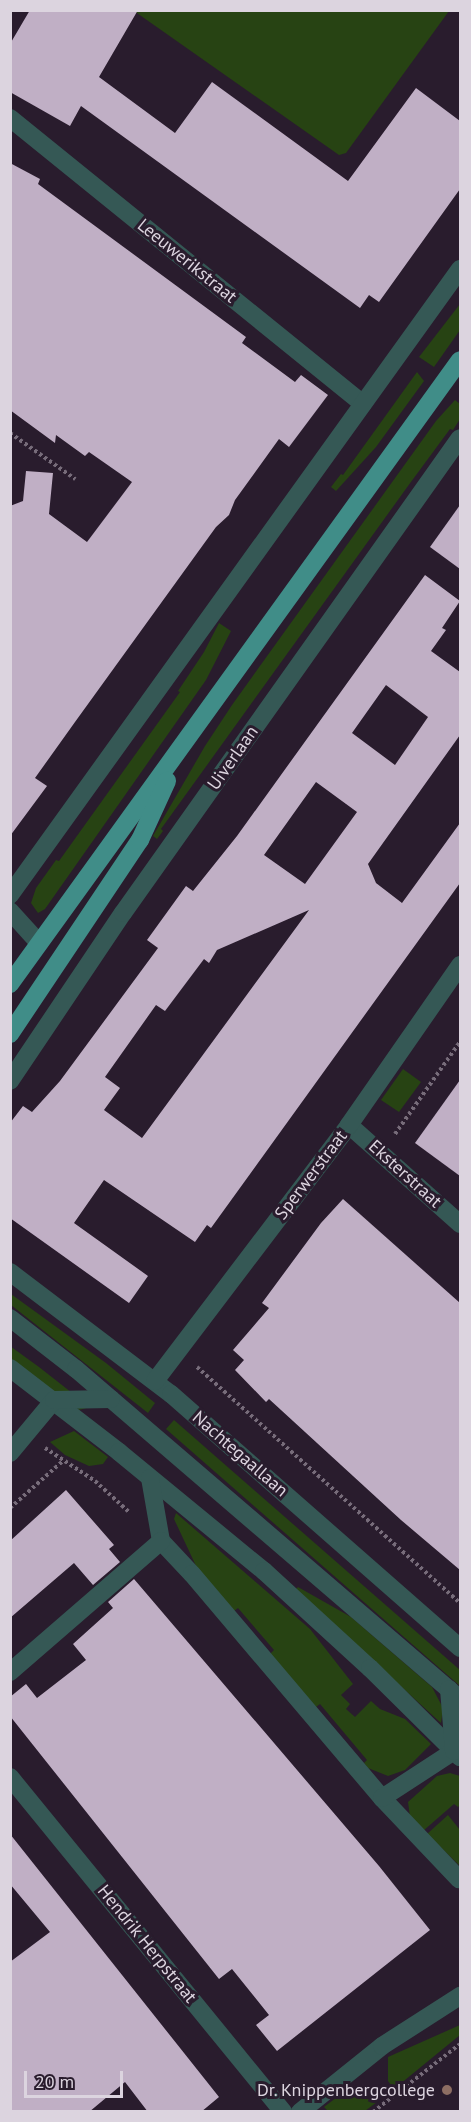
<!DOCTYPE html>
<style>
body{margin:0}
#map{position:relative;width:471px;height:2122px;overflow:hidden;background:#291c2d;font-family:"PT Sans",sans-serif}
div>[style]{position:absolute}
.green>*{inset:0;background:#274313}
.building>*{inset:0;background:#c0afc5}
.path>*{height:4px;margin-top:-2px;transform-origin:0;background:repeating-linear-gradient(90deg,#776c7a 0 3px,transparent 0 6px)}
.minor>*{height:18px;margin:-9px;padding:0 9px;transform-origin:9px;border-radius:9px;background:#355855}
.major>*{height:18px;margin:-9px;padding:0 9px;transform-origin:9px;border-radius:9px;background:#408d88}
.dots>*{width:16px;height:16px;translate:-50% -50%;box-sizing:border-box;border:3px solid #291c2d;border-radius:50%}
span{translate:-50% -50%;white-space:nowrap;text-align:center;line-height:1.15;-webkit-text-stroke:6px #291c2d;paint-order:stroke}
.street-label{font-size:18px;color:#dcd4df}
.poi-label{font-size:18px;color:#dcd4df}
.right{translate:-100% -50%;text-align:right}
.frame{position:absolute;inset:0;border:12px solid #dcd4df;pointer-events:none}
.scale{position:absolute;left:24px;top:2071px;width:99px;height:27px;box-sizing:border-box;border:3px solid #dcd4df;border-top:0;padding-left:8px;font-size:18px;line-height:21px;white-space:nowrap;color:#dcd4df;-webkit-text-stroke:4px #291c2d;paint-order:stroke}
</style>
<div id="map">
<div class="green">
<i style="clip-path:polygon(134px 11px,134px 10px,449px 11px,346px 153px,339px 155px)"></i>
<i style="clip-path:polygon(460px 304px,460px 330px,434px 367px,419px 357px)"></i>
<i style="clip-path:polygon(417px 372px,424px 381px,376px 447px,336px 491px,331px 487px,341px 474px,343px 475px)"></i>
<i style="clip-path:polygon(455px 400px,460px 404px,460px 419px,453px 430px,450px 429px,408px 486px,161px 829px,163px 831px,157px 839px,153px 836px,205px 746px,232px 705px,436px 421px)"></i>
<i style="clip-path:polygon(219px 623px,231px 631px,206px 680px,45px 909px,38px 913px,31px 903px,36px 888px,56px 860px,59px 861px,180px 692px,178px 691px,204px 652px)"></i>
<i style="clip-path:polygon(403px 1069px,421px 1082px,399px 1112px,381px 1100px)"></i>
<i style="clip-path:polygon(11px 1294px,106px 1363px,155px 1403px,148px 1413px,11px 1305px)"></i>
<i style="clip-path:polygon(10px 1346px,39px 1367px,90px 1407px,79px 1410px,11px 1360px)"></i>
<i style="clip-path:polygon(174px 1420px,460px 1670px,460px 1686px,166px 1429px)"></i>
<i style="clip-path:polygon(74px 1431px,108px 1457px,103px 1464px,89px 1466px,65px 1455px,50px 1442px)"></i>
<i style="clip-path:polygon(176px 1513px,310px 1629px,353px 1684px,341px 1695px,350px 1704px,346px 1709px,355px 1717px,371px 1701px,380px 1709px,405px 1719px,431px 1744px,405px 1770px,388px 1776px,368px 1768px,364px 1763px,367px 1760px,320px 1704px,316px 1707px,270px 1654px,274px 1650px,238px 1608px,234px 1611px,197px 1568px,174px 1519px)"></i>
<i style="clip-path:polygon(298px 1587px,351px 1617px,432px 1687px,443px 1708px,441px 1723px,295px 1590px)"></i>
<i style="clip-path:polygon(450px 1773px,460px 1776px,460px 1805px,458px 1807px,454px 1804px,423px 1831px,410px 1817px,408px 1802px,437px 1776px)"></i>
<i style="clip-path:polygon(448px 1815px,460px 1830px,460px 1866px,427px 1834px)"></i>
<i style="clip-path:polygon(460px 2025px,460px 2035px,394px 2089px,388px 2081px,388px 2057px)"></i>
<i style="clip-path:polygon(345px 2091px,371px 2095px,377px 2102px,365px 2111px,328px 2111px,324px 2107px)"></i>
</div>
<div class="building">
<i style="clip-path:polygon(30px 10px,138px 10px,99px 77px,175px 133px,212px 82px,348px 181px,416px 88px,460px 121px,460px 189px,379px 302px,369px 295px,360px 308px,81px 106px,70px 126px,10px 92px,10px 44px)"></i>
<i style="clip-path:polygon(10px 163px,40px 179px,38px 184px,246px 337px,242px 343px,295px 382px,301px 375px,328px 395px,289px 447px,279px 439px,235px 500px,229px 515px,216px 527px,75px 722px,35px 778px,47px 786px,10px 836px,10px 506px,23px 501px,26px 471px,53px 473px,49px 514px,87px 542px,132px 482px,89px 452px,85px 456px,56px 435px,55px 443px,10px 410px)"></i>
<i style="clip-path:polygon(460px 505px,460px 569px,430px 547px)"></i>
<i style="clip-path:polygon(evenodd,425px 575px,460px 601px,442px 628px,446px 630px,431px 651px,460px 672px,460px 735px,368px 864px,376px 883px,402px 903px,460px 823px,460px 883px,211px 1228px,207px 1225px,195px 1242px,104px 1180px,74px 1223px,148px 1276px,129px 1303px,10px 1218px,10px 1123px,23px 1106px,32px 1112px,60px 1081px,158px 948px,147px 940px,186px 886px,193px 891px,237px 836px,425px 575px,386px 685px,428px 717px,395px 765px,352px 733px,386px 685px,425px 575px,316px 782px,357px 812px,305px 884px,264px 855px,316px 782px,425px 575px,309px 910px,142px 1138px,104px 1110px,120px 1088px,105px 1077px,156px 1005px,165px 1011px,204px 959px,209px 963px,217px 950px,309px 910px)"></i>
<i style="clip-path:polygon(460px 1080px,460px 1176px,415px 1143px)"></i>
<i style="clip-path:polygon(343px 1199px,460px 1303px,460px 1570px,401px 1520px,269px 1399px,266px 1402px,235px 1370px,244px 1360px,233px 1350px,269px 1308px,262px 1303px,321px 1223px)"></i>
<i style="clip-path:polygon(66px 1490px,114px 1545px,109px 1549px,120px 1562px,93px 1585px,74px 1563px,10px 1618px,10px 1541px)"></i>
<i style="clip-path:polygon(134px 1579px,379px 1866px,430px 1930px,277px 2051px,256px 2025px,269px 2015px,232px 1969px,219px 1979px,10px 1716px,10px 1697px,26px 1684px,37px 1698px,86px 1660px,73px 1644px,113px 1608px,108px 1602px)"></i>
<i style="clip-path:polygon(10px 1834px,219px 2097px,201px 2112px,148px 2112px,125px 2082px,89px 2112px,10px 2112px,10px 1962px,50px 1932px,10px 1884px)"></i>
</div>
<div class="path">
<i style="left:10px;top:433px;width:80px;rotate:35.3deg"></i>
<i style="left:395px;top:1134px;width:113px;rotate:-54.8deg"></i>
<i style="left:197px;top:1367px;width:353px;rotate:41.9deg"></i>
<i style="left:45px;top:1448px;width:60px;rotate:33.4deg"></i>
<i style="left:95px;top:1481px;width:46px;rotate:42.4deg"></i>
<i style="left:10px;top:1508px;width:71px;rotate:-41.6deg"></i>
<i style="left:373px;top:2112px;width:110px;rotate:-38deg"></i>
</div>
<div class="minor">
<i style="left:10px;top:118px;width:454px;rotate:39deg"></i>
<i style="left:10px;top:895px;width:771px;rotate:-54.29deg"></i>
<i style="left:10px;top:911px;width:43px;rotate:47.8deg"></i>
<i style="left:10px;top:1081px;width:202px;rotate:-56.1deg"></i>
<i style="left:123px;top:913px;width:582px;rotate:-54.65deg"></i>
<i style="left:349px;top:1125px;width:149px;rotate:41.7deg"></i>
<i style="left:10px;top:1272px;width:202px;rotate:37.2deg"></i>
<i style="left:171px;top:1394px;width:385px;rotate:41.3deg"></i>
<i style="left:10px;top:1318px;width:83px;rotate:37.7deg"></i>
<i style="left:76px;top:1369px;width:506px;rotate:40.67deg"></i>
<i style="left:10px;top:1368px;width:138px;rotate:37.6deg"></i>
<i style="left:119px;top:1452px;width:188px;rotate:39.4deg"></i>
<i style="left:264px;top:1571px;width:144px;rotate:42.5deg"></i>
<i style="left:370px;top:1668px;width:127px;rotate:44.7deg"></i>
<i style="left:155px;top:1381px;width:321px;rotate:-52.8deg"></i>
<i style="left:349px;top:1125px;width:195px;rotate:-55.2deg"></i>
<i style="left:10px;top:1453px;width:69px;rotate:-50.3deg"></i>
<i style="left:54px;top:1400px;width:57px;rotate:-1deg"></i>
<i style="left:150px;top:1478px;width:64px;rotate:80.1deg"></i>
<i style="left:161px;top:1541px;width:45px;rotate:46.8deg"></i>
<i style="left:192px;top:1574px;width:294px;rotate:49.7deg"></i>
<i style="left:382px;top:1798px;width:112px;rotate:46.5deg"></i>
<i style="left:10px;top:1672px;width:200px;rotate:-40.9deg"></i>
<i style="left:10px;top:1777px;width:432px;rotate:50.8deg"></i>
<i style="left:382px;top:1798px;width:86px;rotate:-33.1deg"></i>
<i style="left:454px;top:1751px;width:62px;rotate:-94.6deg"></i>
<i style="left:300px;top:2112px;width:105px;rotate:-38.8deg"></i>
<i style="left:382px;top:2046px;width:93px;rotate:-32.7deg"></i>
</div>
<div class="major">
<i style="left:10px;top:984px;width:769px;rotate:-54.2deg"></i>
<i style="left:10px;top:1034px;width:234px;rotate:-56.2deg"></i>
<i style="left:140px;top:840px;width:65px;rotate:-65.4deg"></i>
</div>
<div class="dots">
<i style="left:447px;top:2090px;background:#8d6e63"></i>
</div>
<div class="street-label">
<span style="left:187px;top:261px;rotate:39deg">Leeuwerikstraat</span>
<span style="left:233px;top:758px;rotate:-55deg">Uiverlaan</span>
<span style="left:405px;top:1174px;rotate:42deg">Eksterstraat</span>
<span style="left:311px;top:1175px;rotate:-53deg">Sperwerstraat</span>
<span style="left:240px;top:1454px;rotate:41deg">Nachtegaallaan</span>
<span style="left:147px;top:1944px;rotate:51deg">Hendrik Herpstraat</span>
</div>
<div class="poi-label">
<span class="right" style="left:435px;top:2090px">Dr. Knippenbergcollege</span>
</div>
<div class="frame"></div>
<div class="scale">20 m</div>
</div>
